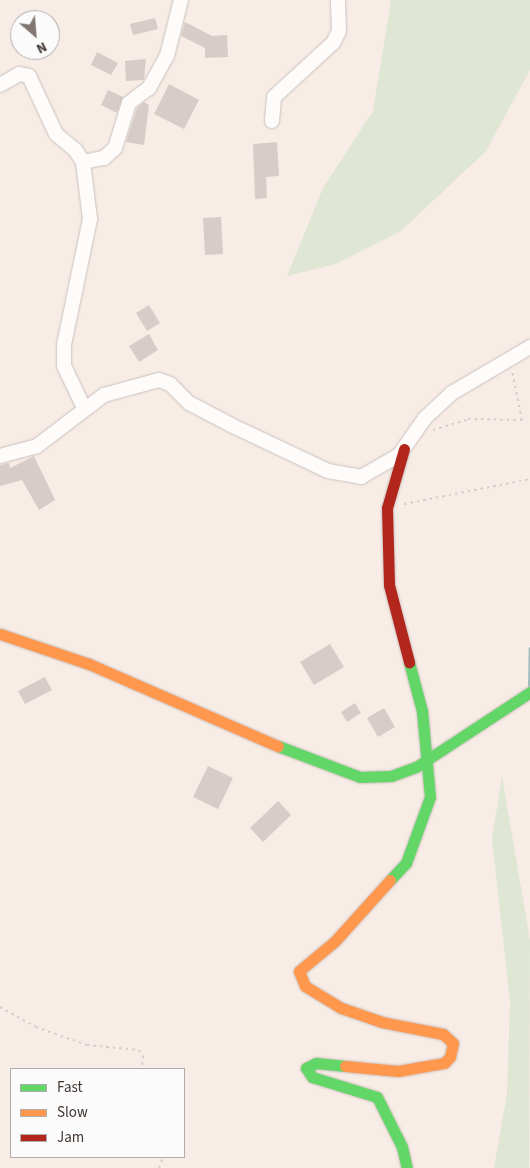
<!DOCTYPE html>
<style>
body{margin:0}
#map{position:relative;width:530px;height:1168px;overflow:hidden;background:#f8ece6;font-family:"Source Sans 3",sans-serif}
div>[style]{position:absolute}
.green>*{inset:0;background:#dfe6d4}
.stream>*{height:3px;margin:-1.5px;padding:0 1.5px;transform-origin:1.5px;border-radius:1.5px;background:#a0bbbb}
.building>*{inset:0;background:#d6ccc8}
.path>*{height:2px;margin-top:-1px;transform-origin:0;background:repeating-linear-gradient(90deg,#d4cfcd 0 2.5px,transparent 0 6.5px)}
.roads{filter:drop-shadow(0 0 1px #cbc1bd) drop-shadow(0 0 1px #cbc1bd)}
.street>*{height:14px;margin:-7px;padding:0 7px;transform-origin:7px;border-radius:7px;background:#fefcfb}
.fast>*{height:11px;margin:-5.5px;padding:0 5.5px;transform-origin:5.5px;border-radius:5.5px;background:#63d668}
.slow>*{height:11px;margin:-5.5px;padding:0 5.5px;transform-origin:5.5px;border-radius:5.5px;background:#ff974d}
.jam>*{height:11px;margin:-5.5px;padding:0 5.5px;transform-origin:5.5px;border-radius:5.5px;background:#b3261e}
span{translate:-50% -50%;white-space:nowrap;text-align:center;line-height:1.15;-webkit-text-stroke:4px #fbfbfb;paint-order:stroke}
.legend{position:absolute;left:10px;top:1068px;width:175px;height:90px;box-sizing:border-box;background:#fbfbfb;border:1px solid #b1acab;margin:0;padding:6px 9px;list-style:none;font-size:15px;color:#413632}
.legend li{display:flex;align-items:center;gap:10px;height:25px}
.legend b{width:25px;border:1px solid #b1acab}
.north{position:absolute;left:10px;top:10px;width:50px;height:50px;box-sizing:border-box;background:#fbfbfb;border:1px solid #b1acab;border-radius:50%;rotate:153deg;font-size:14px;font-weight:700;line-height:20px;text-align:center;color:#413632}
.north::after{content:'';display:block;margin:auto;width:18px;height:22px;background:#817671;clip-path:polygon(50% 0,100% 100%,50% 72%,0 100%)}
</style>
<div id="map">
<div class="green">
<i style="clip-path:polygon(391px 0,530px 0,530px 70px,486px 151px,401px 231px,336px 264px,287px 276px,323px 188px,373px 111px)"></i>
<i style="clip-path:polygon(502px 776px,530px 940px,529px 1168px,494px 1168px,507px 1094px,510px 1001px,492px 839px)"></i>
</div>
<div class="stream">
<i style="left:529px;top:687px;width:39px;rotate:-89deg"></i>
</div>
<div class="building">
<i style="clip-path:polygon(155px 18px,158px 29px,133px 35px,130px 24px)"></i>
<i style="clip-path:polygon(185px 22px,212px 36px,227px 35px,228px 57px,205px 58px,205px 48px,181px 36px)"></i>
<i style="clip-path:polygon(97px 52px,118px 63px,111px 75px,91px 65px)"></i>
<i style="clip-path:polygon(146px 59px,144px 80px,126px 81px,125px 61px)"></i>
<i style="clip-path:polygon(169px 84px,199px 100px,184px 129px,154px 114px)"></i>
<i style="clip-path:polygon(108px 90px,123px 97px,117px 113px,101px 105px)"></i>
<i style="clip-path:polygon(144px 102px,149px 105px,144px 145px,126px 142px,137px 108px)"></i>
<i style="clip-path:polygon(277px 142px,279px 176px,266px 177px,267px 198px,255px 199px,253px 144px)"></i>
<i style="clip-path:polygon(221px 217px,223px 254px,205px 255px,203px 218px)"></i>
<i style="clip-path:polygon(149px 305px,160px 323px,147px 331px,136px 313px)"></i>
<i style="clip-path:polygon(149px 334px,158px 350px,139px 362px,129px 346px)"></i>
<i style="clip-path:polygon(34px 456px,55px 500px,39px 510px,22px 480px,0 486px,0 465px,9px 463px,10px 468px)"></i>
<i style="clip-path:polygon(330px 644px,344px 667px,314px 685px,300px 662px)"></i>
<i style="clip-path:polygon(45px 677px,52px 690px,25px 704px,18px 691px)"></i>
<i style="clip-path:polygon(355px 703px,361px 713px,347px 722px,341px 712px)"></i>
<i style="clip-path:polygon(384px 708px,395px 727px,378px 737px,367px 718px)"></i>
<i style="clip-path:polygon(208px 766px,233px 778px,218px 809px,193px 797px)"></i>
<i style="clip-path:polygon(278px 801px,291px 815px,263px 842px,250px 828px)"></i>
</div>
<div class="path">
<i style="left:433px;top:430px;width:37px;rotate:-17deg"></i>
<i style="left:468px;top:419px;width:54px;rotate:1.1deg"></i>
<i style="left:522px;top:420px;width:50px;rotate:-101.5deg"></i>
<i style="left:404px;top:504px;width:128px;rotate:-11.2deg"></i>
<i style="left:0;top:1007px;width:41px;rotate:29.1deg"></i>
<i style="left:36px;top:1027px;width:54px;rotate:19.4deg"></i>
<i style="left:87px;top:1045px;width:52px;rotate:5.5deg"></i>
<i style="left:139px;top:1050px;width:7px;rotate:56deg"></i>
<i style="left:143px;top:1056px;width:13px;rotate:94deg"></i>
<i style="left:159px;top:1168px;width:12px;rotate:-70deg"></i>
</div>
<div class="roads">
<div class="street">
<i style="left:0;top:85px;width:22px;rotate:-30deg"></i>
<i style="left:19px;top:74px;width:10px;rotate:11deg"></i>
<i style="left:29px;top:76px;width:64px;rotate:65deg"></i>
<i style="left:56px;top:134px;width:26px;rotate:40deg"></i>
<i style="left:76px;top:151px;width:13px;rotate:58deg"></i>
<i style="left:83px;top:162px;width:57px;rotate:83deg"></i>
<i style="left:90px;top:219px;width:128px;rotate:101.7deg"></i>
<i style="left:64px;top:344px;width:22px;rotate:90deg"></i>
<i style="left:64px;top:366px;width:47px;rotate:64.5deg"></i>
<i style="left:272px;top:121px;width:24px;rotate:-85deg"></i>
<i style="left:274px;top:97px;width:80px;rotate:-42.5deg"></i>
<i style="left:333px;top:43px;width:13px;rotate:-63deg"></i>
<i style="left:339px;top:31px;width:31px;rotate:-92deg"></i>
<i style="left:83px;top:162px;width:21px;rotate:-11deg"></i>
<i style="left:104px;top:158px;width:15px;rotate:-42deg"></i>
<i style="left:115px;top:148px;width:47px;rotate:-72.7deg"></i>
<i style="left:129px;top:103px;width:25px;rotate:-37deg"></i>
<i style="left:149px;top:88px;width:37px;rotate:-61deg"></i>
<i style="left:167px;top:56px;width:58px;rotate:-76deg"></i>
<i style="left:0;top:456px;width:38px;rotate:-15deg"></i>
<i style="left:37px;top:446px;width:84px;rotate:-37.3deg"></i>
<i style="left:104px;top:395px;width:57px;rotate:-15.3deg"></i>
<i style="left:159px;top:380px;width:12px;rotate:20deg"></i>
<i style="left:170px;top:384px;width:27px;rotate:45deg"></i>
<i style="left:189px;top:403px;width:47px;rotate:27.6deg"></i>
<i style="left:231px;top:425px;width:107px;rotate:25.4deg"></i>
<i style="left:328px;top:471px;width:34px;rotate:10deg"></i>
<i style="left:361px;top:477px;width:44px;rotate:-30.1deg"></i>
<i style="left:399px;top:455px;width:45px;rotate:-54.9deg"></i>
<i style="left:425px;top:418px;width:37px;rotate:-43deg"></i>
<i style="left:452px;top:393px;width:91px;rotate:-30.5deg"></i>
</div>
<div class="fast">
<i style="left:278px;top:746px;width:88px;rotate:20.7deg"></i>
<i style="left:360px;top:777px;width:31px;rotate:-2deg"></i>
<i style="left:391px;top:776px;width:27px;rotate:-20deg"></i>
<i style="left:416px;top:767px;width:136px;rotate:-33.3deg"></i>
<i style="left:390px;top:880px;width:23px;rotate:-47deg"></i>
<i style="left:406px;top:863px;width:70px;rotate:-70deg"></i>
<i style="left:430px;top:797px;width:86px;rotate:-95.3deg"></i>
<i style="left:422px;top:711px;width:51px;rotate:-104.9deg"></i>
<i style="left:345px;top:1066px;width:29px;rotate:-174deg"></i>
<i style="left:316px;top:1063px;width:11px;rotate:153deg"></i>
<i style="left:306px;top:1068px;width:11px;rotate:56deg"></i>
<i style="left:312px;top:1077px;width:68px;rotate:17.1deg"></i>
<i style="left:377px;top:1097px;width:56px;rotate:63.4deg"></i>
<i style="left:402px;top:1147px;width:22px;rotate:77deg"></i>
</div>
<div class="slow">
<i style="left:0;top:634px;width:94px;rotate:18.6deg"></i>
<i style="left:89px;top:664px;width:206px;rotate:23.5deg"></i>
<i style="left:345px;top:1066px;width:53px;rotate:5.4deg"></i>
<i style="left:398px;top:1071px;width:47px;rotate:-9.9deg"></i>
<i style="left:444px;top:1063px;width:8px;rotate:-45deg"></i>
<i style="left:450px;top:1057px;width:14px;rotate:-78deg"></i>
<i style="left:453px;top:1043px;width:13px;rotate:-138deg"></i>
<i style="left:443px;top:1034px;width:62px;rotate:-168.9deg"></i>
<i style="left:382px;top:1022px;width:43px;rotate:-161.1deg"></i>
<i style="left:341px;top:1008px;width:42px;rotate:-148.6deg"></i>
<i style="left:305px;top:986px;width:16px;rotate:-112deg"></i>
<i style="left:299px;top:971px;width:47px;rotate:-39.8deg"></i>
<i style="left:335px;top:941px;width:82px;rotate:-48deg"></i>
</div>
<div class="jam">
<i style="left:404px;top:449px;width:61px;rotate:106.1deg"></i>
<i style="left:387px;top:508px;width:77px;rotate:88.5deg"></i>
<i style="left:389px;top:585px;width:80px;rotate:75.4deg"></i>
</div>
</div>
<ul class="legend">
<li><b style="height:6px;background:#63d668"></b>Fast</li>
<li><b style="height:6px;background:#ff974d"></b>Slow</li>
<li><b style="height:6px;background:#b3261e"></b>Jam</li>
</ul>
<div class="north">N</div>
</div>
